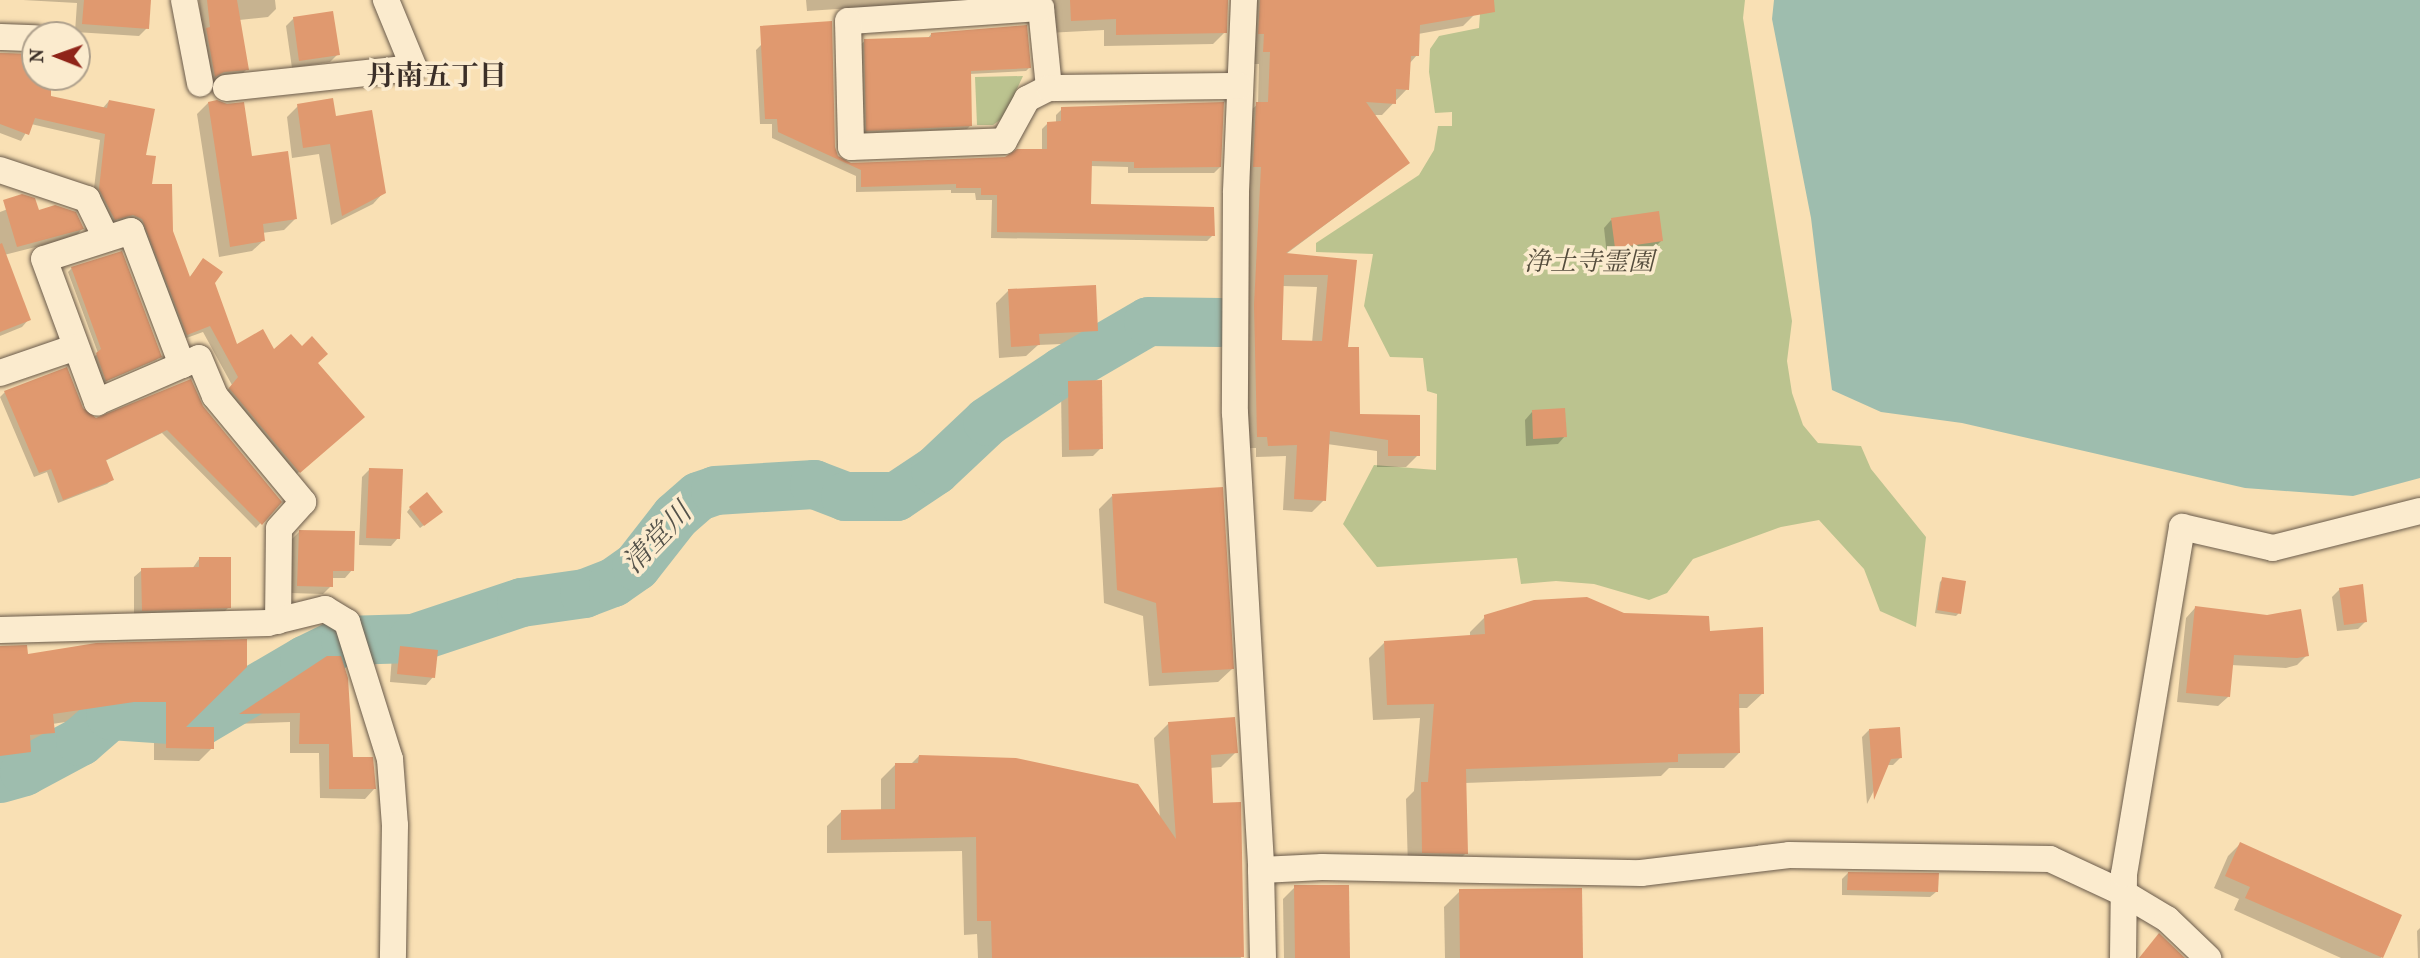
<!DOCTYPE html>
<meta charset="utf-8">
<style>
body{margin:0}
#map{position:relative;width:2420px;height:958px;overflow:hidden;background:#f9e0b4;font-family:"IM FELL French Canon","Noto Serif JP",serif}
div>[style]{position:absolute}
.green>*{inset:0;background:#bbc38f}
.water>*{inset:0;background:#9ebdae}
.shadow>*{inset:0;background:#0003}
.river>*{height:49px;margin:-24.5px;padding:0 24.5px;transform-origin:24.5px;border-radius:24.5px;background:#9ebdae}
.building>*{inset:0;background:#e0996f}
.roads{filter:drop-shadow(0 0 2px #6a5b4b) drop-shadow(0 0 2px #6a5b4b)}
.minor>*{height:26px;margin:-13px;padding:0 13px;transform-origin:13px;border-radius:13px;background:#fbebce}
span{translate:-50% -50%;white-space:nowrap;text-align:center;line-height:1.15;-webkit-text-stroke:7px #fbebce;paint-order:stroke}
.park-label{font-size:26px;color:#554d3d;font-style:italic}
.neighbourhood-label{font-size:28px;color:#3b2f28;font-weight:700}
.water-label{font-size:28px;color:#54524a;font-style:italic}
.north{position:absolute;left:21px;top:21px;width:70px;height:70px;box-sizing:border-box;background:#fbebce;border:2px solid #aea08c;border-radius:50%;rotate:271deg;font-size:19px;font-weight:700;line-height:28px;text-align:center;color:#3b2f28}
.north::after{content:'';display:block;margin:auto;width:24px;height:32px;background:#8f2418;clip-path:polygon(50% 0,100% 100%,50% 72%,0 100%)}
</style>
<div id="map">
<div class="green">
<i style="clip-path:polygon(1481px 0,1745px 0,1743px 18px,1792px 321px,1787px 361px,1792px 393px,1803px 425px,1818px 443px,1861px 446px,1871px 469px,1926px 537px,1916px 627px,1880px 611px,1864px 569px,1819px 520px,1781px 527px,1693px 559px,1667px 593px,1649px 600px,1594px 584px,1556px 581px,1521px 584px,1517px 558px,1377px 567px,1343px 524px,1374px 465px,1436px 470px,1437px 394px,1427px 391px,1423px 358px,1390px 357px,1364px 306px,1373px 254px,1316px 252px,1316px 243px,1419px 175px,1434px 150px,1438px 126px,1452px 126px,1452px 112px,1435px 113px,1429px 72px,1430px 49px,1439px 36px,1479px 28px)"></i>
<i style="clip-path:polygon(1023px 76px,1004px 117px,993px 125px,977px 125px,975px 77px)"></i>
</div>
<div class="water">
<i style="clip-path:polygon(1774px 0,2420px 0,2420px 478px,2353px 496px,2245px 488px,1962px 423px,1881px 412px,1832px 390px,1811px 218px,1772px 19px)"></i>
</div>
<div class="shadow">
<i style="clip-path:polygon(23px 0,149px 0,147px 28px,139px 36px,75px 32px,77px 3px)"></i>
<i style="clip-path:polygon(199px 0,275px 0,276px 9px,268px 17px,239px 20px,247px 69px,239px 77px,207px 84px)"></i>
<i style="clip-path:polygon(806px 0,1228px 0,1225px 32px,1213px 44px,1104px 46px,1104px 30px,1047px 33px,1043px 11px,883px 6px,807px 11px)"></i>
<i style="clip-path:polygon(evenodd,1241px 0,1475px 0,1475px 14px,1463px 26px,1418px 34px,1417px 55px,1409px 64px,1407px 89px,1382px 115px,1373px 115px,1408px 163px,1286px 254px,1355px 261px,1346px 349px,1358px 416px,1418px 455px,1406px 467px,1377px 467px,1377px 451px,1327px 444px,1324px 500px,1312px 512px,1283px 510px,1286px 456px,1256px 457px,1256px 448px,1245px 448px,1243px 318px,1250px 178px,1242px 178px,1244px 116px,1258px 104px,1259px 64px,1252px 64px,1241px 0,1282px 286px,1317px 287px,1312px 343px,1280px 342px,1282px 286px)"></i>
<i style="clip-path:polygon(294px 18px,338px 54px,330px 62px,292px 68px,286px 26px)"></i>
<i style="clip-path:polygon(1025px 27px,1029px 68px,1026px 71px,969px 74px,970px 126px,967px 129px,864px 133px,861px 44px,865px 41px,928px 38px,932px 33px)"></i>
<i style="clip-path:polygon(762px 44px,834px 148px,837px 157px,851px 164px,1005px 158px,1042px 151px,1042px 129px,1048px 123px,1056px 123px,1056px 115px,1062px 109px,1220px 167px,1214px 173px,1128px 173px,1128px 167px,1090px 166px,1089px 206px,1213px 235px,1207px 241px,991px 238px,992px 200px,976px 200px,975px 193px,951px 193px,951px 190px,856px 192px,856px 176px,772px 138px,772px 124px,760px 124px,756px 50px)"></i>
<i style="clip-path:polygon(0 53px,35px 55px,35px 77px,49px 77px,49px 97px,102px 109px,109px 101px,143px 157px,150px 186px,189px 278px,203px 260px,236px 346px,274px 352px,316px 363px,356px 423px,292px 478px,223px 395px,232px 385px,203px 332px,181px 340px,136px 226px,108px 225px,93px 196px,100px 140px,31px 124px,21px 141px,0 133px)"></i>
<i style="clip-path:polygon(208px 103px,242px 104px,251px 158px,295px 219px,284px 230px,262px 233px,264px 240px,252px 251px,219px 257px,197px 114px)"></i>
<i style="clip-path:polygon(298px 106px,384px 192px,373px 204px,331px 225px,319px 154px,292px 158px,287px 117px)"></i>
<i style="clip-path:polygon(32px 200px,38px 212px,82px 229px,75px 237px,4px 255px,29px 319px,22px 327px,0 336px,0 212px)"></i>
<i style="clip-path:polygon(1611px 220px,1662px 240px,1654px 248px,1607px 255px,1604px 228px)"></i>
<i style="clip-path:polygon(72px 268px,160px 356px,156px 360px,102px 383px,93px 358px,98px 353px,68px 272px)"></i>
<i style="clip-path:polygon(1008px 291px,1097px 331px,1085px 343px,1038px 345px,1026px 356px,999px 358px,996px 303px)"></i>
<i style="clip-path:polygon(1068px 382px,1101px 448px,1093px 456px,1062px 457px,1061px 390px)"></i>
<i style="clip-path:polygon(5px 392px,81px 409px,95px 420px,201px 407px,280px 502px,256px 528px,162px 433px,105px 461px,112px 480px,107px 484px,58px 503px,47px 472px,34px 477px,0 397px)"></i>
<i style="clip-path:polygon(1532px 412px,1565px 436px,1558px 444px,1526px 446px,1525px 420px)"></i>
<i style="clip-path:polygon(370px 469px,398px 538px,391px 546px,359px 545px,362px 477px)"></i>
<i style="clip-path:polygon(1112px 496px,1232px 669px,1218px 682px,1149px 686px,1143px 616px,1104px 603px,1099px 509px)"></i>
<i style="clip-path:polygon(410px 508px,437px 515px,420px 528px,407px 512px)"></i>
<i style="clip-path:polygon(300px 531px,352px 570px,345px 578px,331px 578px,331px 586px,323px 594px,290px 593px,292px 539px)"></i>
<i style="clip-path:polygon(199px 559px,229px 607px,221px 615px,134px 618px,134px 577px,142px 570px,192px 569px)"></i>
<i style="clip-path:polygon(1943px 579px,1959px 613px,1956px 616px,1935px 613px,1940px 582px)"></i>
<i style="clip-path:polygon(2340px 589px,2366px 621px,2358px 629px,2337px 631px,2332px 597px)"></i>
<i style="clip-path:polygon(2195px 608px,2307px 655px,2297px 665px,2286px 668px,2231px 665px,2228px 697px,2218px 706px,2177px 702px,2186px 618px)"></i>
<i style="clip-path:polygon(1624px 615px,1708px 633px,1763px 693px,1747px 708px,1738px 708px,1739px 753px,1724px 768px,1669px 768px,1661px 776px,1465px 783px,1466px 853px,1451px 868px,1408px 868px,1406px 799px,1414px 791px,1420px 718px,1373px 720px,1369px 658px,1384px 643px,1470px 637px,1470px 632px,1485px 617px)"></i>
<i style="clip-path:polygon(246px 641px,182px 729px,212px 748px,199px 761px,154px 760px,154px 714px,120px 714px,52px 724px,53px 732px,40px 745px,29px 746px,30px 752px,17px 765px,0 766px,0 647px,26px 656px)"></i>
<i style="clip-path:polygon(400px 648px,433px 677px,426px 685px,390px 682px,392px 656px)"></i>
<i style="clip-path:polygon(328px 658px,351px 758px,375px 788px,365px 799px,320px 798px,319px 753px,290px 753px,290px 722px,232px 724px)"></i>
<i style="clip-path:polygon(1169px 723px,1236px 752px,1221px 767px,1210px 768px,1212px 805px,1241px 958px,978px 958px,977px 934px,964px 935px,962px 851px,827px 853px,827px 826px,841px 812px,881px 811px,881px 779px,895px 765px,910px 765px,919px 756px,1160px 819px,1154px 738px)"></i>
<i style="clip-path:polygon(1869px 730px,1900px 758px,1893px 765px,1887px 765px,1867px 804px,1862px 737px)"></i>
<i style="clip-path:polygon(2240px 844px,2400px 915px,2381px 958px,2341px 958px,2234px 910px,2239px 899px,2214px 888px,2228px 856px)"></i>
<i style="clip-path:polygon(1848px 873px,1936px 892px,1930px 897px,1842px 895px,1842px 879px)"></i>
<i style="clip-path:polygon(1295px 887px,1348px 958px,1284px 958px,1283px 899px)"></i>
<i style="clip-path:polygon(1460px 891px,1581px 958px,1445px 958px,1444px 907px)"></i>
<i style="clip-path:polygon(2420px 928px,2420px 958px,2418px 958px,2417px 931px)"></i>
</div>
<div class="river">
<i style="left:0;top:778px;width:25px;rotate:-16deg"></i>
<i style="left:24px;top:771px;width:64px;rotate:-28.2deg"></i>
<i style="left:80px;top:741px;width:40px;rotate:-41deg"></i>
<i style="left:110px;top:715px;width:90px;rotate:3.8deg"></i>
<i style="left:200px;top:721px;width:121px;rotate:-30.4deg"></i>
<i style="left:304px;top:660px;width:46px;rotate:-26deg"></i>
<i style="left:345px;top:640px;width:68px;rotate:-1.7deg"></i>
<i style="left:413px;top:638px;width:114px;rotate:-18.4deg"></i>
<i style="left:521px;top:602px;width:64px;rotate:-8.1deg"></i>
<i style="left:584px;top:593px;width:31px;rotate:-21deg"></i>
<i style="left:613px;top:582px;width:28px;rotate:-35deg"></i>
<i style="left:636px;top:566px;width:63px;rotate:-52deg"></i>
<i style="left:675px;top:516px;width:30px;rotate:-41deg"></i>
<i style="left:698px;top:496px;width:18px;rotate:-19deg"></i>
<i style="left:715px;top:490px;width:99px;rotate:-3.5deg"></i>
<i style="left:814px;top:484px;width:33px;rotate:21deg"></i>
<i style="left:845px;top:496px;width:51px"></i>
<i style="left:896px;top:496px;width:47px;rotate:-33.7deg"></i>
<i style="left:935px;top:470px;width:71px;rotate:-43.3deg"></i>
<i style="left:987px;top:421px;width:90px;rotate:-33.7deg"></i>
<i style="left:1062px;top:371px;width:99px;rotate:-30.2deg"></i>
<i style="left:1148px;top:321px;width:72px;rotate:0.8deg"></i>
</div>
<div class="building">
<i style="clip-path:polygon(84px 0,151px 0,149px 29px,82px 24px)"></i>
<i style="clip-path:polygon(207px 0,237px 0,249px 70px,224px 72px,215px 77px,206px 28px,210px 27px)"></i>
<i style="clip-path:polygon(1070px 0,1228px 0,1227px 33px,1116px 35px,1116px 19px,1071px 21px)"></i>
<i style="clip-path:polygon(evenodd,1260px 0,1494px 0,1495px 12px,1420px 25px,1419px 56px,1411px 56px,1409px 90px,1396px 89px,1396px 104px,1366px 102px,1410px 163px,1286px 253px,1357px 260px,1348px 347px,1359px 347px,1360px 414px,1420px 415px,1420px 456px,1388px 456px,1388px 440px,1330px 431px,1326px 501px,1294px 499px,1297px 445px,1268px 446px,1267px 437px,1257px 437px,1254px 305px,1261px 167px,1253px 167px,1256px 102px,1268px 102px,1270px 52px,1263px 52px,1264px 34px,1258px 34px,1260px 0,1284px 275px,1328px 275px,1322px 341px,1282px 340px,1284px 275px)"></i>
<i style="clip-path:polygon(333px 11px,340px 55px,299px 61px,293px 17px)"></i>
<i style="clip-path:polygon(832px 21px,835px 147px,838px 156px,851px 163px,1005px 157px,1017px 149px,1047px 149px,1047px 122px,1061px 121px,1061px 107px,1224px 102px,1221px 167px,1134px 168px,1134px 162px,1092px 161px,1091px 204px,1214px 207px,1215px 236px,997px 232px,997px 195px,981px 195px,981px 188px,956px 188px,956px 184px,861px 187px,861px 170px,778px 132px,777px 119px,765px 119px,760px 26px)"></i>
<i style="clip-path:polygon(1027px 25px,1031px 68px,971px 71px,972px 126px,866px 131px,864px 39px,931px 37px,931px 33px)"></i>
<i style="clip-path:polygon(0 53px,35px 54px,35px 77px,51px 77px,51px 96px,107px 108px,109px 100px,155px 109px,146px 155px,156px 156px,152px 184px,172px 184px,173px 231px,190px 277px,203px 258px,223px 272px,215px 283px,237px 344px,263px 329px,274px 349px,291px 334px,302px 346px,312px 336px,328px 354px,318px 363px,365px 417px,300px 473px,229px 388px,238px 377px,210px 326px,187px 335px,142px 219px,133px 215px,115px 220px,99px 189px,105px 134px,35px 118px,29px 135px,0 124px)"></i>
<i style="clip-path:polygon(333px 98px,336px 116px,372px 110px,386px 193px,342px 216px,330px 144px,303px 148px,297px 104px)"></i>
<i style="clip-path:polygon(217px 100px,227px 104px,244px 102px,252px 156px,288px 151px,297px 219px,263px 224px,265px 241px,230px 247px,208px 102px)"></i>
<i style="clip-path:polygon(22px 194px,35px 198px,39px 210px,55px 205px,76px 212px,84px 229px,17px 247px,3px 200px)"></i>
<i style="clip-path:polygon(1659px 211px,1663px 241px,1615px 248px,1611px 218px)"></i>
<i style="clip-path:polygon(2px 243px,31px 320px,0 332px,0 244px)"></i>
<i style="clip-path:polygon(122px 251px,162px 357px,106px 381px,96px 353px,101px 349px,71px 267px)"></i>
<i style="clip-path:polygon(1096px 285px,1098px 331px,1039px 334px,1040px 345px,1011px 347px,1008px 289px)"></i>
<i style="clip-path:polygon(67px 367px,83px 408px,96px 418px,191px 379px,203px 406px,282px 502px,262px 525px,167px 430px,106px 460px,114px 480px,63px 500px,51px 469px,39px 473px,4px 391px)"></i>
<i style="clip-path:polygon(1102px 380px,1103px 449px,1069px 450px,1068px 381px)"></i>
<i style="clip-path:polygon(1565px 408px,1567px 437px,1533px 439px,1532px 410px)"></i>
<i style="clip-path:polygon(369px 468px,403px 469px,400px 539px,366px 538px)"></i>
<i style="clip-path:polygon(1223px 487px,1234px 669px,1162px 673px,1156px 603px,1117px 590px,1112px 494px)"></i>
<i style="clip-path:polygon(427px 492px,443px 512px,424px 526px,409px 507px)"></i>
<i style="clip-path:polygon(299px 530px,355px 531px,354px 571px,333px 571px,333px 587px,297px 586px)"></i>
<i style="clip-path:polygon(199px 557px,231px 557px,231px 608px,142px 611px,141px 568px,199px 567px)"></i>
<i style="clip-path:polygon(1942px 577px,1966px 581px,1961px 614px,1937px 610px)"></i>
<i style="clip-path:polygon(2363px 584px,2367px 622px,2344px 625px,2339px 588px)"></i>
<i style="clip-path:polygon(1587px 597px,1624px 613px,1709px 616px,1710px 631px,1763px 627px,1764px 694px,1739px 694px,1740px 753px,1678px 754px,1678px 762px,1466px 769px,1468px 854px,1422px 853px,1421px 782px,1428px 782px,1434px 704px,1387px 705px,1384px 641px,1485px 634px,1484px 615px,1534px 600px)"></i>
<i style="clip-path:polygon(2195px 606px,2267px 615px,2301px 609px,2309px 656px,2297px 658px,2234px 655px,2230px 697px,2186px 693px)"></i>
<i style="clip-path:polygon(247px 639px,247px 667px,186px 727px,214px 727px,214px 749px,166px 748px,166px 702px,134px 702px,53px 714px,55px 733px,30px 735px,31px 752px,0 756px,0 646px,27px 645px,28px 654px,96px 643px)"></i>
<i style="clip-path:polygon(400px 646px,438px 650px,435px 678px,397px 674px)"></i>
<i style="clip-path:polygon(327px 656px,341px 656px,348px 678px,353px 757px,373px 757px,376px 789px,329px 789px,329px 744px,299px 744px,300px 713px,239px 714px)"></i>
<i style="clip-path:polygon(1235px 717px,1238px 753px,1211px 755px,1213px 803px,1241px 802px,1244px 957px,992px 958px,991px 921px,977px 921px,976px 837px,841px 840px,841px 810px,895px 809px,895px 763px,918px 763px,919px 755px,1016px 758px,1138px 784px,1176px 839px,1168px 722px)"></i>
<i style="clip-path:polygon(1900px 727px,1902px 758px,1891px 759px,1874px 800px,1869px 729px)"></i>
<i style="clip-path:polygon(2240px 842px,2402px 915px,2383px 958px,2245px 898px,2250px 887px,2225px 876px)"></i>
<i style="clip-path:polygon(1848px 872px,1939px 873px,1938px 892px,1847px 890px)"></i>
<i style="clip-path:polygon(1294px 885px,1349px 885px,1350px 958px,1295px 958px)"></i>
<i style="clip-path:polygon(1582px 888px,1583px 958px,1460px 958px,1459px 889px)"></i>
<i style="clip-path:polygon(2159px 933px,2185px 958px,2139px 958px)"></i>
</div>
<div class="roads">
<div class="minor">
<i style="left:184px;top:0;width:85px;rotate:79.1deg"></i>
<i style="left:1244px;top:0;width:193px;rotate:92.4deg"></i>
<i style="left:1236px;top:193px;width:220px;rotate:90.3deg"></i>
<i style="left:1235px;top:413px;width:458px;rotate:86.7deg"></i>
<i style="left:1261px;top:870px;width:88px;rotate:88.7deg"></i>
<i style="left:0;top:37px;width:35px;rotate:2deg"></i>
<i style="left:226px;top:88px;width:189px;rotate:-6.1deg"></i>
<i style="left:414px;top:68px;width:74px;rotate:-112.4deg"></i>
<i style="left:1049px;top:88px;width:80px;rotate:-95.7deg"></i>
<i style="left:1041px;top:8px;width:193px;rotate:176.1deg"></i>
<i style="left:848px;top:21px;width:126px;rotate:88.6deg"></i>
<i style="left:851px;top:147px;width:153px;rotate:-2.2deg"></i>
<i style="left:1004px;top:141px;width:48px;rotate:-61.3deg"></i>
<i style="left:1027px;top:99px;width:25px;rotate:-27deg"></i>
<i style="left:1049px;top:88px;width:190px;rotate:-0.6deg"></i>
<i style="left:0;top:170px;width:92px;rotate:18.4deg"></i>
<i style="left:87px;top:199px;width:43px;rotate:64deg"></i>
<i style="left:182px;top:365px;width:143px;rotate:-110.8deg"></i>
<i style="left:131px;top:231px;width:91px;rotate:162.2deg"></i>
<i style="left:44px;top:259px;width:153px;rotate:69.7deg"></i>
<i style="left:97px;top:402px;width:93px;rotate:-23.5deg"></i>
<i style="left:182px;top:365px;width:18px;rotate:-22deg"></i>
<i style="left:199px;top:358px;width:41px;rotate:67.2deg"></i>
<i style="left:215px;top:396px;width:138px;rotate:50.3deg"></i>
<i style="left:303px;top:502px;width:36px;rotate:132deg"></i>
<i style="left:279px;top:529px;width:92px;rotate:90.6deg"></i>
<i style="left:0;top:373px;width:80px;rotate:-18.9deg"></i>
<i style="left:0;top:630px;width:268px;rotate:-1.5deg"></i>
<i style="left:268px;top:623px;width:59px;rotate:-13.8deg"></i>
<i style="left:325px;top:609px;width:26px;rotate:31deg"></i>
<i style="left:347px;top:622px;width:144px;rotate:72.6deg"></i>
<i style="left:390px;top:759px;width:66px;rotate:85.7deg"></i>
<i style="left:395px;top:825px;width:133px;rotate:90.9deg"></i>
<i style="left:1261px;top:870px;width:61px;rotate:-2.8deg"></i>
<i style="left:1322px;top:867px;width:319px;rotate:1.1deg"></i>
<i style="left:1641px;top:873px;width:149px;rotate:-6.9deg"></i>
<i style="left:1789px;top:855px;width:261px;rotate:0.9deg"></i>
<i style="left:2050px;top:859px;width:83px;rotate:25deg"></i>
<i style="left:2125px;top:894px;width:49px;rotate:30.8deg"></i>
<i style="left:2167px;top:919px;width:57px;rotate:43.6deg"></i>
<i style="left:2123px;top:958px;width:84px;rotate:-89.3deg"></i>
<i style="left:2124px;top:874px;width:352px;rotate:-80.5deg"></i>
<i style="left:2182px;top:527px;width:93px;rotate:13deg"></i>
<i style="left:2273px;top:548px;width:152px;rotate:-14.1deg"></i>
</div>
</div>
<div class="park-label">
<span style="left:1589px;top:262px">浄土寺霊園</span>
</div>
<div class="neighbourhood-label">
<span style="left:437px;top:76px">丹南五丁目</span>
</div>
<div class="water-label">
<span style="left:657px;top:538px;rotate:-46deg">清堂川</span>
</div>
<div class="north">N</div>
</div>
